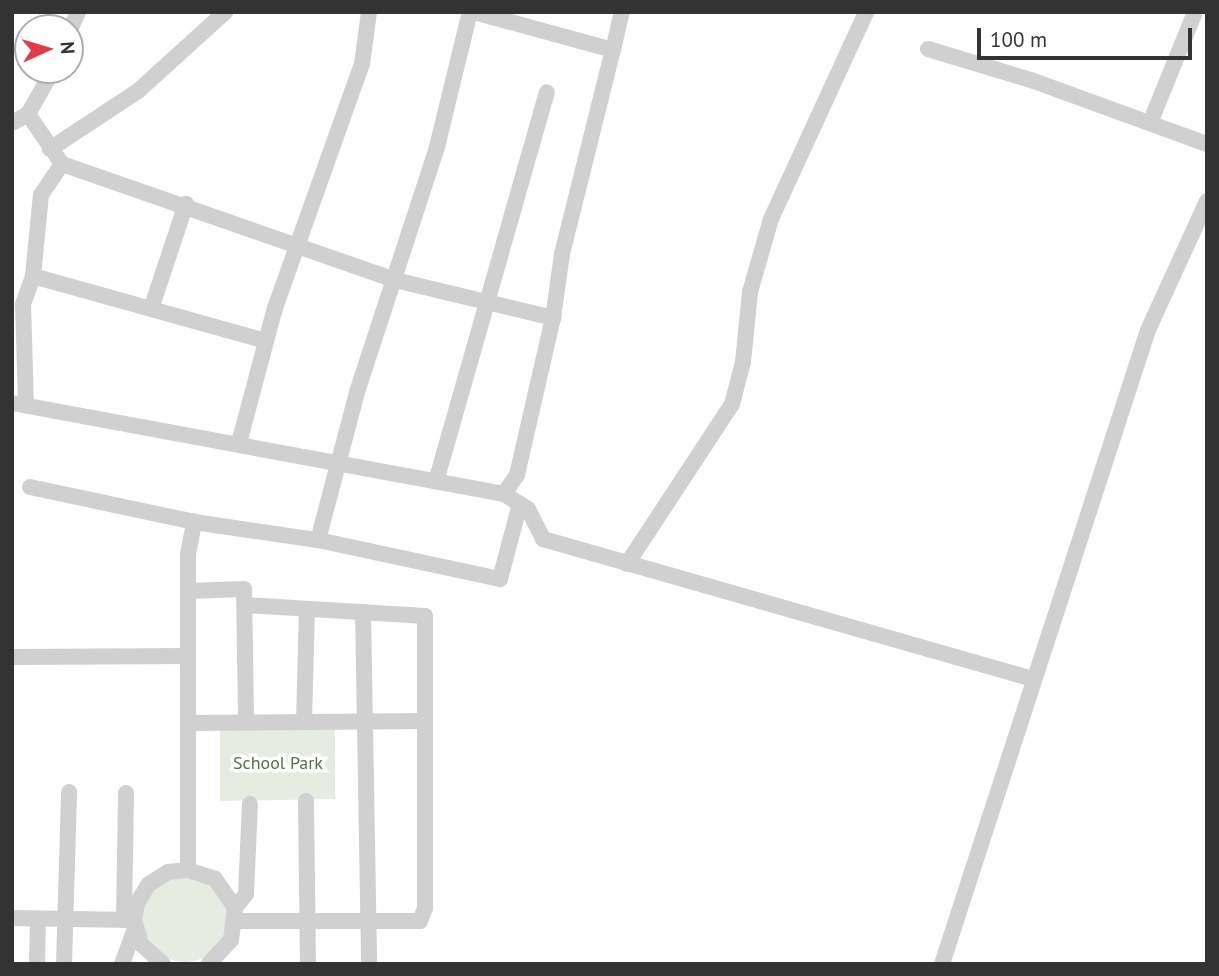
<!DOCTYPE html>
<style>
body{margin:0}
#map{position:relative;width:1219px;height:976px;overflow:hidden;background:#fff;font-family:"PT Sans",sans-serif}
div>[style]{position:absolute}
.green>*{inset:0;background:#e6ecdf}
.round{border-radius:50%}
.street>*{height:16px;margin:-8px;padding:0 8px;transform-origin:8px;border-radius:8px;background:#d0d0d0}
span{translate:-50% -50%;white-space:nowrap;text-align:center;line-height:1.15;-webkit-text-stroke:7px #fff;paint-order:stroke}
.park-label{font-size:18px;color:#56703f}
.frame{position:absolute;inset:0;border:14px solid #333;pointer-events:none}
.north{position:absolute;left:14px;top:14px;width:70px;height:70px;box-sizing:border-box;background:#fff;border:2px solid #adadad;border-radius:50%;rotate:86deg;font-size:19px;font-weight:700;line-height:28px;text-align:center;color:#333}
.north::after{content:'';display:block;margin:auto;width:24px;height:32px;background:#e63946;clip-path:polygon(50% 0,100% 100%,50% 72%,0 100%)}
.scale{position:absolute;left:977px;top:28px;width:215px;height:32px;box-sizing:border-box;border:4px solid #333;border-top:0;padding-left:9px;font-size:21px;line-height:24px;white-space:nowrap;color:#333;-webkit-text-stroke:5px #fff;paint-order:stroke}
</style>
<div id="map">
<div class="green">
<i style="clip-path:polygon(220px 725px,335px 727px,335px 799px,220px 801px)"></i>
<i class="round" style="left:142px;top:876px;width:86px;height:86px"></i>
</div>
<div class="street">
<i style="left:474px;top:12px;width:144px;rotate:15.3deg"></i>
<i style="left:613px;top:50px;width:39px;rotate:-77deg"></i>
<i style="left:70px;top:30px;width:20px;rotate:-66deg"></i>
<i style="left:928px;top:49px;width:108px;rotate:16.8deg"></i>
<i style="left:1031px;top:80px;width:187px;rotate:20deg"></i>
<i style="left:28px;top:114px;width:60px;rotate:55.8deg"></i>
<i style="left:62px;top:164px;width:353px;rotate:19.2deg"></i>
<i style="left:395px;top:280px;width:163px;rotate:13.5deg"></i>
<i style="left:12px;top:123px;width:18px;rotate:-29deg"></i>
<i style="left:28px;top:114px;width:51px;rotate:-60.4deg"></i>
<i style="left:1150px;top:123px;width:120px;rotate:-67.9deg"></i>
<i style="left:50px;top:149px;width:105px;rotate:-33.4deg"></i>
<i style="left:138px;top:91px;width:118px;rotate:-42.2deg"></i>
<i style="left:33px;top:276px;width:242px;rotate:15.6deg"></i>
<i style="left:151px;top:309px;width:111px;rotate:-71.6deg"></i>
<i style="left:12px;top:403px;width:500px;rotate:10.48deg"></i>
<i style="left:504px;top:494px;width:28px;rotate:32deg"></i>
<i style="left:528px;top:509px;width:34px;rotate:63deg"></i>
<i style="left:543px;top:539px;width:510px;rotate:15.95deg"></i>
<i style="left:26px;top:405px;width:101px;rotate:-91.7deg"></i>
<i style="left:23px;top:304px;width:30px;rotate:-70deg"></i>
<i style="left:33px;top:276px;width:81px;rotate:-84.4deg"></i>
<i style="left:41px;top:195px;width:37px;rotate:-56deg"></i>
<i style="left:239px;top:443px;width:140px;rotate:-75.1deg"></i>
<i style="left:275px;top:308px;width:259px;rotate:-70.4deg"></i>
<i style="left:362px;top:64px;width:52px;rotate:-82.3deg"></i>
<i style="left:437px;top:478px;width:401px;rotate:-74.1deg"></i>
<i style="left:30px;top:487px;width:168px;rotate:12deg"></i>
<i style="left:504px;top:494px;width:23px;rotate:-56deg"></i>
<i style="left:517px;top:475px;width:161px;rotate:-77.1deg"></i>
<i style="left:553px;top:318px;width:65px;rotate:-82deg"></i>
<i style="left:562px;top:254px;width:210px;rotate:-76deg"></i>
<i style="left:318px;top:540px;width:156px;rotate:-75.2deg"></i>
<i style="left:358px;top:389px;width:255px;rotate:-71.9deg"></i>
<i style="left:437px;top:147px;width:139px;rotate:-76.3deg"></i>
<i style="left:627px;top:564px;width:191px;rotate:-56.7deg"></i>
<i style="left:732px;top:404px;width:43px;rotate:-75.3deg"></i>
<i style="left:743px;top:362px;width:70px;rotate:-84.3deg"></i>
<i style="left:750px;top:292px;width:76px;rotate:-74deg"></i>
<i style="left:771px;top:219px;width:228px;rotate:-65.3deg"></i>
<i style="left:188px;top:591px;width:56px;rotate:-2deg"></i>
<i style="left:244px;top:589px;width:133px;rotate:89.1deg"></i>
<i style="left:363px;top:612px;width:352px;rotate:89deg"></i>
<i style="left:12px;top:657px;width:176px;rotate:-0.3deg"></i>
<i style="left:304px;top:722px;width:113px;rotate:-88.5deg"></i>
<i style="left:188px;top:723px;width:237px;rotate:-0.5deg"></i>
<i style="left:306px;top:801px;width:163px;rotate:89.3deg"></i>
<i style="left:188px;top:870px;width:316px;rotate:-90deg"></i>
<i style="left:188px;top:554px;width:33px;rotate:-79deg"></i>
<i style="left:194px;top:522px;width:125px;rotate:8.3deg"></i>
<i style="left:318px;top:540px;width:186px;rotate:12.1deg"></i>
<i style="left:500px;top:579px;width:78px;rotate:-75.1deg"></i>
<i style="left:235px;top:908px;width:18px;rotate:-52deg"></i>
<i style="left:246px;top:894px;width:90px;rotate:-87.5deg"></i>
<i style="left:12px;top:918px;width:120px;rotate:1deg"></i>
<i style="left:124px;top:920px;width:127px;rotate:-89.1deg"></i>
<i style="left:236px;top:921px;width:184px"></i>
<i style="left:420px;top:921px;width:14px;rotate:-69deg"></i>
<i style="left:425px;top:908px;width:292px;rotate:-90deg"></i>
<i style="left:425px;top:616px;width:180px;rotate:-176.5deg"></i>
<i style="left:37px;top:964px;width:45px;rotate:-88.7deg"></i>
<i style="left:64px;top:964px;width:172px;rotate:-88.3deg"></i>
<i style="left:122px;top:964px;width:37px;rotate:-70deg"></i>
<i style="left:163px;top:964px;width:30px;rotate:-138deg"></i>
<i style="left:141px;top:944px;width:25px;rotate:-106deg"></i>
<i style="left:134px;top:920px;width:17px;rotate:-80deg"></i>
<i style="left:137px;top:903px;width:22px;rotate:-58deg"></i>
<i style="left:149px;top:884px;width:22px;rotate:-32deg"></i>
<i style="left:168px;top:872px;width:20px;rotate:-6deg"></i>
<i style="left:188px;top:870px;width:28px;rotate:18deg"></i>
<i style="left:215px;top:879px;width:35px;rotate:55deg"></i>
<i style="left:235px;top:908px;width:32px;rotate:97deg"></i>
<i style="left:231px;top:940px;width:33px;rotate:133deg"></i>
<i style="left:942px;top:964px;width:667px;rotate:-72deg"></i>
<i style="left:1148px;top:330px;width:142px;rotate:-65.4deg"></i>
</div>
<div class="park-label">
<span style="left:278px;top:763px">School Park</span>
</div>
<div class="frame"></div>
<div class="north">N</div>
<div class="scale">100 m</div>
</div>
